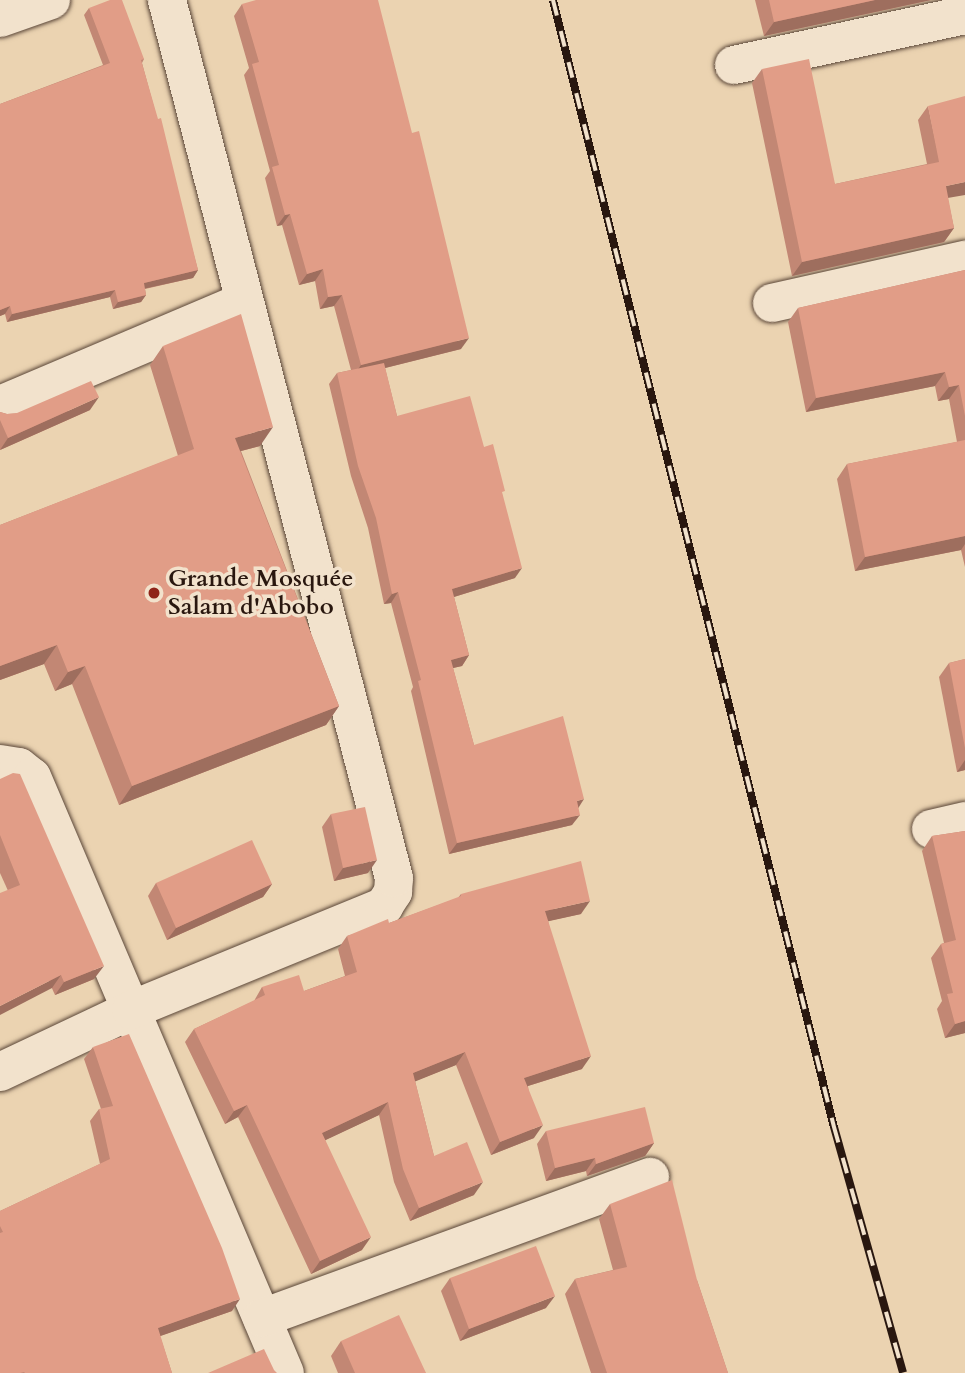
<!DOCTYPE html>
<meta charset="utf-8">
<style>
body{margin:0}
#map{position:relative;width:965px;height:1373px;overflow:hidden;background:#ebd3b1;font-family:Cardo,serif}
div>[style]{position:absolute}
.roads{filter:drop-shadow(0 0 2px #5a4638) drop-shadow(0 0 2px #5a4638)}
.street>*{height:38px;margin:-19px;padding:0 19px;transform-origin:19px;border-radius:19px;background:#f2e2cc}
.rail>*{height:8px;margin-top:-4px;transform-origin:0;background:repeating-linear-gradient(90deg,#f2e2cc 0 16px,#29170f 0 32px);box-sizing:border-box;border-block:2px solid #29170f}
.wall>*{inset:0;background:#c28774}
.shaded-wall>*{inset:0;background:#9e6e5e}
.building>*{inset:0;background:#e19d87}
.dots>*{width:19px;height:19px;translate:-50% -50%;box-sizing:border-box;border:4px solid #f2e2cc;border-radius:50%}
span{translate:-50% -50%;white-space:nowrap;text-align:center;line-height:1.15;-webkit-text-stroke:7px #f2e2cc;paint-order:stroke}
.poi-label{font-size:24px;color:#29170f;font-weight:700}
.left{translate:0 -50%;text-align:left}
</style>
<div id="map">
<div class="roads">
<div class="street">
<i style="left:0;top:18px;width:54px;rotate:-19.4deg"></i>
<i style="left:734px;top:65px;width:236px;rotate:-12.2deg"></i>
<i style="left:772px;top:303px;width:198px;rotate:-12.6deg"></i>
<i style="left:0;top:405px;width:264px;rotate:-23deg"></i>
<i style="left:0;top:764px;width:19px;rotate:9deg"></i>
<i style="left:19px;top:767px;width:16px;rotate:38deg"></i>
<i style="left:32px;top:777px;width:647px;rotate:67deg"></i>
<i style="left:931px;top:829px;width:35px;rotate:-13deg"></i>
<i style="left:0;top:1072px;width:145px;rotate:-25.3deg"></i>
<i style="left:131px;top:1010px;width:274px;rotate:-22.3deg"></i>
<i style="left:384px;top:906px;width:17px;rotate:-57deg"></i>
<i style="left:393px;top:892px;width:14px;rotate:-86deg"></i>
<i style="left:394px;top:878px;width:907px;rotate:-104.5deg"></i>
<i style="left:262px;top:1318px;width:413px;rotate:-20deg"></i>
</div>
</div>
<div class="rail">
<i style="left:553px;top:0;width:1162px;rotate:76deg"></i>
<i style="left:834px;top:1127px;width:255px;rotate:74.3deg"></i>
</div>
<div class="wall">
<i style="clip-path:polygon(755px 0,931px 0,764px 36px)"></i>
<i style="clip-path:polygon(242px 4px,461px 349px,385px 368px,397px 416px,484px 447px,502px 494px,515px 578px,454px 597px,469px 655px,462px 666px,453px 668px,474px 745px,578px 807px,572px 825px,449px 854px,411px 691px,413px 687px,391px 603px,384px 604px,368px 528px,351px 476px,329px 384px,337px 373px,351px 370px,334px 306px,320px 309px,315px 281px,299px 285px,282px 225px,277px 226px,265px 178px,270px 171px,244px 75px,249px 68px,234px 16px)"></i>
<i style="clip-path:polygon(89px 8px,144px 59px,142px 63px,198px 270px,193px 278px,145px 289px,146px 295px,141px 302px,113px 309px,110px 297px,7px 322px,5px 314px,0 316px,0 104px,103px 65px,84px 15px)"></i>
<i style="clip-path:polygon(762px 69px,835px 184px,927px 164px,918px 120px,928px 106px,954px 228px,944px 242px,792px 276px,752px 83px)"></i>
<i style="clip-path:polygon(965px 270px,965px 567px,961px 550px,855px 571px,837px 479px,847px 464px,957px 442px,949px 399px,938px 401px,935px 386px,806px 412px,788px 322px,798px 308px)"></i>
<i style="clip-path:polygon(163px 346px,260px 446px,241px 451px,339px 706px,326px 725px,119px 805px,72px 684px,55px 691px,44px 664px,0 680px,0 525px,178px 456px,150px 365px)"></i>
<i style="clip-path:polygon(90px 410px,0 450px,0 412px,7px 414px)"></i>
<i style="clip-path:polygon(965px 659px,965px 770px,957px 772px,939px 677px,949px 663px)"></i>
<i style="clip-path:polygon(0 779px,94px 979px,55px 995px,0 873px)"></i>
<i style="clip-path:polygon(331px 814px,368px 873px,334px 881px,322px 827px)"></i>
<i style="clip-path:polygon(965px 831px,965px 1033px,945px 1038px,937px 1009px,942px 1001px,931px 958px,941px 944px,944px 943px,922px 851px,932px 836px)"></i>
<i style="clip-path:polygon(156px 883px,272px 884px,263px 897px,167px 940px,148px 896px)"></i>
<i style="clip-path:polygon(461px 894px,581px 914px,548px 921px,582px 1069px,528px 1086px,534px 1138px,491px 1155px,456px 1065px,415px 1081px,434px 1156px,474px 1195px,410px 1221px,394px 1182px,379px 1115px,325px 1140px,362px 1250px,311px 1274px,238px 1117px,225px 1124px,185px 1042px,194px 1029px,254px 1001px,262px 987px,304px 991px,345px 976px,338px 949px,347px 936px,389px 923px,458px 898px)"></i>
<i style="clip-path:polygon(93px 1047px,232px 1311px,160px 1336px,172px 1373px,0 1373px,0 1211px,100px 1164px,90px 1121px,99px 1109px,101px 1109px,84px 1059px)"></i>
<i style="clip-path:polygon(546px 1131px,654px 1143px,645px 1156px,587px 1176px,586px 1171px,546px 1181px,537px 1144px)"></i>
<i style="clip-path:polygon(610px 1204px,697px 1280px,728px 1373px,591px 1373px,565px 1294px,575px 1279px,613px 1270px,599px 1219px)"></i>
<i style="clip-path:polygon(450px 1278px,546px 1308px,460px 1341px,441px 1291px)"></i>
<i style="clip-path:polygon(341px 1341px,426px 1373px,338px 1373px,331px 1356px)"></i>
</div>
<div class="shaded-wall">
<i style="clip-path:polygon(875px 0,931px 0,764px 36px,774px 22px)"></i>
<i style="clip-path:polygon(965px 182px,965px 195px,936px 200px,946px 186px)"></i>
<i style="clip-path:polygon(290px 214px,282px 225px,277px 226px,285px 215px)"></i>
<i style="clip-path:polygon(954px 228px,944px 242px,792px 276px,802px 262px)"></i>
<i style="clip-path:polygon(323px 269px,315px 281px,299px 285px,307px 274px)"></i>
<i style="clip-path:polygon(198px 270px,193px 278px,138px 290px,144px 283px)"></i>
<i style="clip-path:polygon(115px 290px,110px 297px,7px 322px,12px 314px)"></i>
<i style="clip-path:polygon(146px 295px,141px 302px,113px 309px,118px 302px)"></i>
<i style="clip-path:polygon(342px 295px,334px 306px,320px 309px,328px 297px)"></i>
<i style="clip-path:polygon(10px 306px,5px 314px,0 316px,0 310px)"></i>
<i style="clip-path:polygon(469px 338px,461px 349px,353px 376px,361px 365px)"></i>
<i style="clip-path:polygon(945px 372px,935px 386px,806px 412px,816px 398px)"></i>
<i style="clip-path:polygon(959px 385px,949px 399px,938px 401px,949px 387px)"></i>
<i style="clip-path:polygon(99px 397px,90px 410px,0 450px,8px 438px)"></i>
<i style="clip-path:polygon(273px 427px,260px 446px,222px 456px,235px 438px)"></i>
<i style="clip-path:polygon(965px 536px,965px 544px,961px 550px,855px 571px,865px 557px)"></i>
<i style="clip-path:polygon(522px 568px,515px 578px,444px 600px,452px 589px)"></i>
<i style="clip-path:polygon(398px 592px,391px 603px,384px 604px,392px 594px)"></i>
<i style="clip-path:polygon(57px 645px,44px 664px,0 680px,0 666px)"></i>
<i style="clip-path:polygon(469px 655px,462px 666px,444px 670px,451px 660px)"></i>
<i style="clip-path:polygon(85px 666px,72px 684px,55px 691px,68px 672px)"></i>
<i style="clip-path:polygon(339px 706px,326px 725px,119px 805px,132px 786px)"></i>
<i style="clip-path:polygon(965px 760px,965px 770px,957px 772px)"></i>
<i style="clip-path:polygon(584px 799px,577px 810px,577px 801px)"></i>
<i style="clip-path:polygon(580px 815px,572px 825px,449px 854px,457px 843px)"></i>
<i style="clip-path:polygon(377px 860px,368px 873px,334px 881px,343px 868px)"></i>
<i style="clip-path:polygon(272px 884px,263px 897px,167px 940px,176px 928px)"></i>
<i style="clip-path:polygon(590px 901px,581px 914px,536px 924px,545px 911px)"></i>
<i style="clip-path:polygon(104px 966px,94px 979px,55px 995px,64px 982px)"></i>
<i style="clip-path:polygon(61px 975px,52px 988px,0 1015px,0 1006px)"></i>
<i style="clip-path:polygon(965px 1021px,965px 1033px,945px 1038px,955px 1024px)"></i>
<i style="clip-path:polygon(465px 1052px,456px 1065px,404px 1086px,413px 1073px)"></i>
<i style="clip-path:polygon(591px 1056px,582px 1069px,515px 1090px,524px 1078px)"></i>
<i style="clip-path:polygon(388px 1102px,379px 1115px,313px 1146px,322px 1133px)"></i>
<i style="clip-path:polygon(247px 1105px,238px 1117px,225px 1124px,234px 1111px)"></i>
<i style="clip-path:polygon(543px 1125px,534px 1138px,491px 1155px,500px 1142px)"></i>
<i style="clip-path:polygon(654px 1143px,645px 1156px,587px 1176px,596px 1164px)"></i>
<i style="clip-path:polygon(595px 1158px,586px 1171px,546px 1181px,555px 1168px)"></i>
<i style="clip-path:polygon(483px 1182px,474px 1195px,410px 1221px,419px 1208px)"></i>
<i style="clip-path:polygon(371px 1237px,362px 1250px,311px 1274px,320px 1261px)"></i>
<i style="clip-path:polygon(555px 1296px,546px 1308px,460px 1341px,469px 1329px)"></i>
<i style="clip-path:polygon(240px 1299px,232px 1311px,149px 1340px,158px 1328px)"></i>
</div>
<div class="building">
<i style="clip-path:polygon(110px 0,122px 0,144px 59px,141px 60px,158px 119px,161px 118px,198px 270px,144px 283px,146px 295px,118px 302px,115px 290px,12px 314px,10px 306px,0 310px,0 104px,110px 63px,89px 8px)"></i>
<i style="clip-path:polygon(256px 0,378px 0,412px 133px,419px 131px,469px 338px,361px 365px,342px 295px,328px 297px,323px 269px,307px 274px,290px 214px,285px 215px,272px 167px,279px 165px,252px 64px,259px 62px,242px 4px)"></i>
<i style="clip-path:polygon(769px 0,875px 0,774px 22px)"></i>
<i style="clip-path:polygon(809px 59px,835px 184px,939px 162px,928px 106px,965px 96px,965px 182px,946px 186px,954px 228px,802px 262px,762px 69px)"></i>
<i style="clip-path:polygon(965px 270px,965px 416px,959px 385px,949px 387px,945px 372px,816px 398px,798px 308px)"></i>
<i style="clip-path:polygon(241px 314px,273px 427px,235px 438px,339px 706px,132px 786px,85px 666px,68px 672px,57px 645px,0 666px,0 525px,194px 449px,163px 346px)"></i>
<i style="clip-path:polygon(384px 363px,397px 416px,470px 396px,484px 447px,493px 444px,505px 491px,502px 492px,522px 568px,452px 589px,469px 655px,451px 660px,474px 745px,563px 716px,584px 799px,577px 801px,580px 815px,457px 843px,418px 681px,421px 680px,398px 592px,392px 594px,376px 518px,358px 466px,337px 373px)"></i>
<i style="clip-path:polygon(91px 381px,99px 397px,8px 438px,0 420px,0 412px,7px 414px,17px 413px)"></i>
<i style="clip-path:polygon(965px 440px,965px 536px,865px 557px,847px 464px)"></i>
<i style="clip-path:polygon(965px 659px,965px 748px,949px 663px)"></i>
<i style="clip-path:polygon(13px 773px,20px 774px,104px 966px,64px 982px,61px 975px,0 1006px,0 893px,20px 885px,0 835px,0 779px)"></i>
<i style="clip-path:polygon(365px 807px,377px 860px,343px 868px,331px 814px)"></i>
<i style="clip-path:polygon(965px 831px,965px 1021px,955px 1024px,947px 994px,953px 993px,941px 944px,956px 940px,932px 836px)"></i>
<i style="clip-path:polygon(252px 840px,272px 884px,176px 928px,156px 883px)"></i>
<i style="clip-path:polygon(581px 861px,590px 901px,545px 911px,591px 1056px,524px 1078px,543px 1125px,500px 1142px,465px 1052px,413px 1073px,434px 1156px,467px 1142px,483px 1182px,419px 1208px,403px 1169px,388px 1102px,322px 1133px,371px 1237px,320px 1261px,247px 1105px,234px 1111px,194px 1029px,265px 995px,262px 987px,299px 975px,304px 991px,357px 972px,347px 936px,388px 919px,389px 923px,461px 896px,461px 894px)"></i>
<i style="clip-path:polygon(129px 1034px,222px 1248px,240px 1299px,158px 1328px,172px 1373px,25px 1373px,24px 1372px,20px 1373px,0 1373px,0 1233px,3px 1232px,0 1226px,0 1211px,110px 1159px,99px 1109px,113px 1106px,93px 1047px)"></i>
<i style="clip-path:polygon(645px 1107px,654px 1143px,596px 1164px,595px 1158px,555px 1168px,546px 1131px)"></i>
<i style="clip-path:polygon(672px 1180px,697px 1280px,728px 1373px,607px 1373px,575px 1279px,627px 1267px,610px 1204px)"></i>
<i style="clip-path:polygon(536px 1246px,555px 1296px,469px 1329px,450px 1278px)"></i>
<i style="clip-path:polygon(399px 1315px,426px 1373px,355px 1373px,341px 1341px)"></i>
<i style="clip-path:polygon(264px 1349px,274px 1370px,277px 1373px,208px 1373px)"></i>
</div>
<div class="dots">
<i style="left:154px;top:593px;background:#8f2418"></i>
</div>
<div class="poi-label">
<span class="left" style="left:168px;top:593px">Grande Mosquée<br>Salam d'Abobo</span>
</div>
</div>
